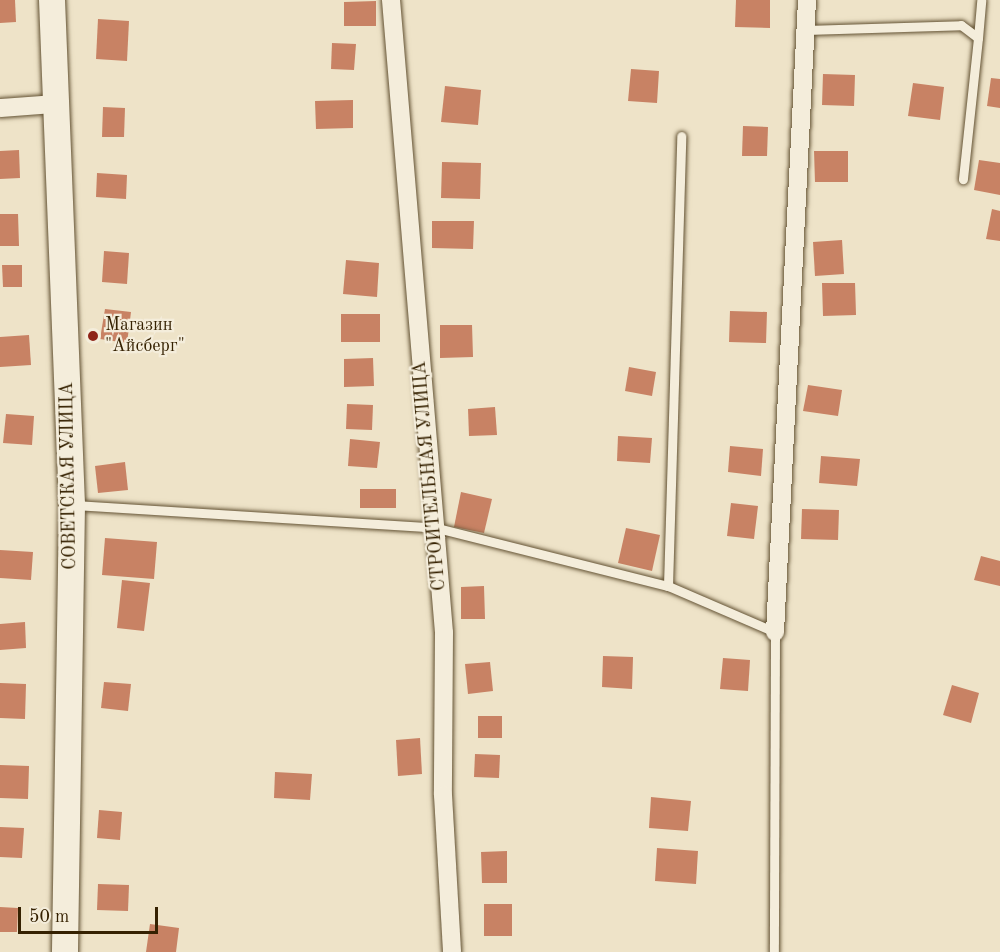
<!DOCTYPE html>
<meta charset="utf-8">
<style>
body{margin:0}
#map{position:relative;width:1000px;height:952px;overflow:hidden;background:#eee3c8;font-family:"Old Standard TT",serif}
div>[style]{position:absolute}
.building>*{inset:0;background:#c88264}
.roads{filter:drop-shadow(0 0 2px #635233) drop-shadow(0 0 2px #635233)}
.service>*{height:9px;margin:-4.5px;padding:0 4.5px;transform-origin:4.5px;border-radius:4.5px;background:#f4eddb}
.minor>*{height:18px;margin:-9px;padding:0 9px;transform-origin:9px;border-radius:9px;background:#f4eddb}
.secondary>*{height:26px;margin:-13px;padding:0 13px;transform-origin:13px;border-radius:13px;background:#f4eddb}
.dots>*{width:16px;height:16px;translate:-50% -50%;box-sizing:border-box;border:3px solid #f4eddb;border-radius:50%}
span{translate:-50% -50%;white-space:nowrap;text-align:center;line-height:1.15;-webkit-text-stroke:4.5px #f4eddb;paint-order:stroke}
.poi-label{font-size:18px;color:#352101}
.left{translate:0 -50%;text-align:left}
.street-label{font-size:18px;color:#352101}
.scale{position:absolute;left:18px;top:907px;width:140px;height:27px;box-sizing:border-box;border:3px solid #352101;border-top:0;padding-left:8px;font-size:18px;line-height:21px;white-space:nowrap;color:#352101;-webkit-text-stroke:4px #f4eddb;paint-order:stroke}
</style>
<div id="map">
<div class="building">
<i style="clip-path:polygon(0 0,15px 0,16px 22px,0 23px)"></i>
<i style="clip-path:polygon(736px 0,770px 0,770px 28px,735px 27px)"></i>
<i style="clip-path:polygon(376px 1px,376px 26px,344px 26px,344px 2px)"></i>
<i style="clip-path:polygon(98px 19px,129px 21px,127px 61px,96px 59px)"></i>
<i style="clip-path:polygon(332px 43px,356px 44px,354px 70px,331px 69px)"></i>
<i style="clip-path:polygon(631px 69px,659px 71px,657px 103px,628px 101px)"></i>
<i style="clip-path:polygon(823px 74px,855px 75px,854px 106px,822px 105px)"></i>
<i style="clip-path:polygon(991px 78px,1000px 79px,1000px 108px,987px 106px)"></i>
<i style="clip-path:polygon(913px 83px,944px 87px,940px 120px,908px 116px)"></i>
<i style="clip-path:polygon(445px 86px,481px 90px,478px 125px,441px 122px)"></i>
<i style="clip-path:polygon(353px 100px,353px 128px,316px 129px,315px 101px)"></i>
<i style="clip-path:polygon(103px 107px,125px 108px,124px 137px,102px 137px)"></i>
<i style="clip-path:polygon(743px 126px,768px 127px,767px 156px,742px 156px)"></i>
<i style="clip-path:polygon(19px 150px,20px 178px,0 179px,0 151px)"></i>
<i style="clip-path:polygon(814px 151px,848px 151px,848px 182px,815px 182px)"></i>
<i style="clip-path:polygon(979px 160px,1000px 163px,1000px 195px,974px 190px)"></i>
<i style="clip-path:polygon(442px 162px,481px 163px,480px 199px,441px 198px)"></i>
<i style="clip-path:polygon(97px 173px,127px 175px,126px 199px,96px 197px)"></i>
<i style="clip-path:polygon(992px 209px,1000px 211px,1000px 241px,986px 239px)"></i>
<i style="clip-path:polygon(0 214px,18px 214px,19px 246px,0 246px)"></i>
<i style="clip-path:polygon(432px 221px,474px 221px,473px 249px,432px 248px)"></i>
<i style="clip-path:polygon(842px 240px,844px 274px,815px 276px,813px 242px)"></i>
<i style="clip-path:polygon(104px 251px,129px 253px,127px 284px,102px 282px)"></i>
<i style="clip-path:polygon(346px 260px,379px 263px,377px 297px,343px 294px)"></i>
<i style="clip-path:polygon(2px 265px,22px 265px,22px 287px,3px 287px)"></i>
<i style="clip-path:polygon(822px 283px,855px 283px,856px 315px,823px 316px)"></i>
<i style="clip-path:polygon(105px 309px,131px 312px,127px 343px,100px 339px)"></i>
<i style="clip-path:polygon(730px 311px,767px 312px,766px 343px,729px 342px)"></i>
<i style="clip-path:polygon(341px 314px,380px 314px,380px 342px,341px 342px)"></i>
<i style="clip-path:polygon(440px 325px,472px 325px,473px 357px,440px 358px)"></i>
<i style="clip-path:polygon(29px 335px,31px 365px,0 367px,0 337px)"></i>
<i style="clip-path:polygon(373px 358px,374px 386px,344px 387px,344px 359px)"></i>
<i style="clip-path:polygon(629px 367px,656px 372px,652px 396px,625px 391px)"></i>
<i style="clip-path:polygon(808px 385px,842px 390px,838px 416px,803px 411px)"></i>
<i style="clip-path:polygon(347px 404px,373px 405px,372px 430px,346px 429px)"></i>
<i style="clip-path:polygon(495px 407px,497px 435px,469px 436px,468px 409px)"></i>
<i style="clip-path:polygon(6px 414px,34px 416px,32px 445px,3px 443px)"></i>
<i style="clip-path:polygon(618px 436px,652px 438px,650px 463px,617px 461px)"></i>
<i style="clip-path:polygon(350px 439px,380px 442px,377px 468px,348px 466px)"></i>
<i style="clip-path:polygon(730px 446px,763px 449px,761px 476px,728px 472px)"></i>
<i style="clip-path:polygon(821px 456px,860px 459px,857px 486px,819px 483px)"></i>
<i style="clip-path:polygon(125px 462px,128px 490px,98px 493px,95px 466px)"></i>
<i style="clip-path:polygon(360px 489px,396px 489px,396px 508px,360px 508px)"></i>
<i style="clip-path:polygon(461px 492px,492px 499px,484px 533px,454px 527px)"></i>
<i style="clip-path:polygon(731px 503px,758px 506px,754px 539px,727px 536px)"></i>
<i style="clip-path:polygon(802px 509px,839px 510px,838px 540px,801px 539px)"></i>
<i style="clip-path:polygon(626px 528px,660px 535px,652px 571px,618px 563px)"></i>
<i style="clip-path:polygon(105px 538px,157px 542px,154px 579px,102px 575px)"></i>
<i style="clip-path:polygon(0 550px,33px 552px,31px 580px,0 578px)"></i>
<i style="clip-path:polygon(981px 556px,1000px 561px,1000px 586px,974px 580px)"></i>
<i style="clip-path:polygon(122px 580px,150px 583px,144px 631px,117px 628px)"></i>
<i style="clip-path:polygon(484px 586px,485px 619px,461px 619px,461px 587px)"></i>
<i style="clip-path:polygon(25px 622px,26px 648px,0 650px,0 624px)"></i>
<i style="clip-path:polygon(603px 656px,633px 657px,632px 689px,602px 687px)"></i>
<i style="clip-path:polygon(723px 658px,750px 660px,748px 691px,720px 689px)"></i>
<i style="clip-path:polygon(490px 662px,493px 691px,468px 694px,465px 664px)"></i>
<i style="clip-path:polygon(104px 682px,131px 684px,128px 711px,101px 708px)"></i>
<i style="clip-path:polygon(0 683px,26px 684px,25px 719px,0 718px)"></i>
<i style="clip-path:polygon(952px 685px,979px 693px,971px 723px,943px 715px)"></i>
<i style="clip-path:polygon(478px 716px,502px 716px,502px 738px,478px 738px)"></i>
<i style="clip-path:polygon(420px 738px,422px 774px,398px 776px,396px 740px)"></i>
<i style="clip-path:polygon(475px 754px,500px 755px,499px 778px,474px 777px)"></i>
<i style="clip-path:polygon(0 765px,29px 766px,28px 799px,0 798px)"></i>
<i style="clip-path:polygon(275px 772px,312px 774px,310px 800px,274px 798px)"></i>
<i style="clip-path:polygon(651px 797px,691px 801px,688px 831px,649px 828px)"></i>
<i style="clip-path:polygon(99px 810px,122px 812px,120px 840px,97px 838px)"></i>
<i style="clip-path:polygon(0 827px,24px 828px,22px 858px,0 857px)"></i>
<i style="clip-path:polygon(657px 848px,698px 851px,696px 884px,655px 881px)"></i>
<i style="clip-path:polygon(507px 851px,507px 883px,482px 883px,481px 852px)"></i>
<i style="clip-path:polygon(98px 884px,129px 885px,128px 911px,97px 910px)"></i>
<i style="clip-path:polygon(484px 904px,512px 904px,512px 936px,484px 936px)"></i>
<i style="clip-path:polygon(0 907px,18px 908px,17px 932px,0 932px)"></i>
<i style="clip-path:polygon(150px 924px,179px 928px,176px 952px,146px 952px)"></i>
</div>
<div class="roads">
<div class="service">
<i style="left:806px;top:30px;width:155px;rotate:-1.8deg"></i>
<i style="left:961px;top:25px;width:21px;rotate:37deg"></i>
<i style="left:978px;top:38px;width:142px;rotate:96.1deg"></i>
<i style="left:978px;top:38px;width:38px;rotate:-85deg"></i>
<i style="left:75px;top:505px;width:363px;rotate:3.6deg"></i>
<i style="left:437px;top:528px;width:238px;rotate:14.1deg"></i>
<i style="left:668px;top:586px;width:116px;rotate:23.3deg"></i>
<i style="left:775px;top:632px;width:320px;rotate:90.2deg"></i>
<i style="left:668px;top:586px;width:450px;rotate:-88.3deg"></i>
</div>
<div class="minor">
<i style="left:391px;top:0;width:635px;rotate:85.21deg"></i>
<i style="left:444px;top:633px;width:162px;rotate:90.4deg"></i>
<i style="left:443px;top:795px;width:157px;rotate:86.7deg"></i>
<i style="left:0;top:108px;width:54px;rotate:-4.2deg"></i>
<i style="left:775px;top:632px;width:633px;rotate:-87.1deg"></i>
</div>
<div class="secondary">
<i style="left:52px;top:0;width:505px;rotate:87.73deg"></i>
<i style="left:72px;top:505px;width:447px;rotate:90.9deg"></i>
</div>
</div>
<div class="dots">
<i style="left:93px;top:336px;background:#8f2418"></i>
</div>
<div class="poi-label">
<span class="left" style="left:105px;top:336px">Магазин<br>"Айсберг"</span>
</div>
<div class="street-label">
<span style="left:69px;top:476px;rotate:-91deg">СОВЕТСКАЯ УЛИЦА</span>
<span style="left:430px;top:476px;rotate:-95deg">СТРОИТЕЛЬНАЯ УЛИЦА</span>
</div>
<div class="scale">50 m</div>
</div>
